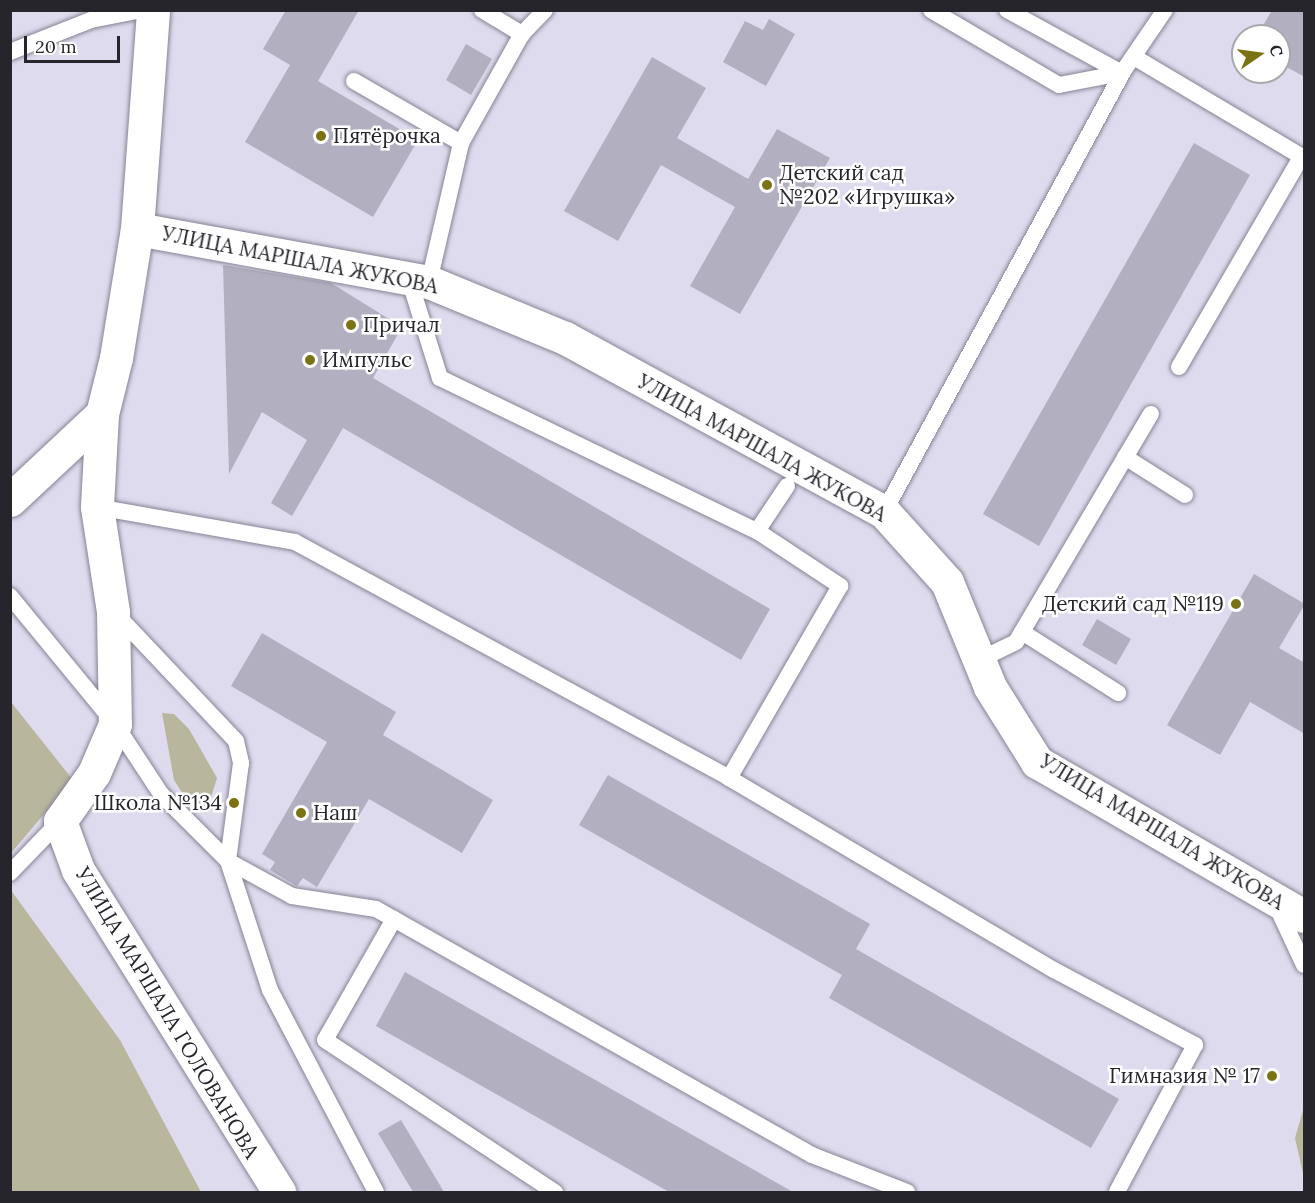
<!DOCTYPE html>
<meta charset="utf-8">
<style>
body{margin:0}
#map{position:relative;width:1315px;height:1203px;overflow:hidden;background:#dfdbee;font-family:Lora,serif}
div>[style]{position:absolute}
.green>*{inset:0;background:#b8b69c}
.building>*{inset:0;background:#b2afc0}
.roads{filter:drop-shadow(0 0 2px #878394) drop-shadow(0 0 2px #878394)}
.lane>*{height:16px;margin:-8px;padding:0 8px;transform-origin:8px;border-radius:8px;background:#fff}
.street>*{height:33px;margin:-16.5px;padding:0 16.5px;transform-origin:16.5px;border-radius:16.5px;background:#fff}
.dots>*{width:16px;height:16px;translate:-50% -50%;box-sizing:border-box;border:3px solid #fff;border-radius:50%}
span{translate:-50% -50%;white-space:nowrap;text-align:center;line-height:1.15;-webkit-text-stroke:5px #fff;paint-order:stroke}
.poi-label{font-size:21px;color:#27252c}
.left{translate:0 -50%;text-align:left}
.right{translate:-100% -50%;text-align:right}
.street-label{font-size:21px;color:#27252c}
.frame{position:absolute;inset:0;border:12px solid #27252c;pointer-events:none}
.north{position:absolute;left:1231px;top:24px;width:60px;height:60px;box-sizing:border-box;background:#fff;border:2px solid #a9a8ab;border-radius:50%;rotate:77deg;font-size:16px;font-weight:700;line-height:24px;text-align:center;color:#27252c}
.north::after{content:'';display:block;margin:auto;width:21px;height:27px;background:#7b7214;clip-path:polygon(50% 0,100% 100%,50% 72%,0 100%)}
.scale{position:absolute;left:24px;top:36px;width:96px;height:27px;box-sizing:border-box;border:3px solid #27252c;border-top:0;padding-left:8px;font-size:18px;line-height:21px;white-space:nowrap;color:#27252c;-webkit-text-stroke:4px #fff;paint-order:stroke}
</style>
<div id="map">
<div class="green">
<i style="clip-path:polygon(11px 702px,73px 780px,11px 853px)"></i>
<i style="clip-path:polygon(162px 713px,174px 714px,189px 729px,217px 778px,206px 813px,190px 805px,174px 780px)"></i>
<i style="clip-path:polygon(10px 889px,120px 1040px,201px 1192px,11px 1192px)"></i>
<i style="clip-path:polygon(1304px 1107px,1304px 1178px,1295px 1138px)"></i>
</div>
<div class="building">
<i style="clip-path:polygon(286px 10px,359px 10px,318px 81px,418px 140px,373px 217px,245px 142px,290px 65px,263px 49px)"></i>
<i style="clip-path:polygon(1272px 10px,1305px 10px,1305px 77px,1279px 63px,1279px 36px,1257px 36px)"></i>
<i style="clip-path:polygon(769px 19px,795px 34px,766px 86px,723px 62px,745px 21px,763px 30px)"></i>
<i style="clip-path:polygon(466px 44px,492px 59px,471px 95px,446px 80px)"></i>
<i style="clip-path:polygon(652px 57px,706px 88px,677px 138px,748px 179px,777px 129px,830px 158px,740px 314px,690px 286px,735px 207px,661px 165px,618px 241px,564px 211px)"></i>
<i style="clip-path:polygon(1194px 143px,1250px 175px,1039px 546px,983px 514px)"></i>
<i style="clip-path:polygon(223px 265px,331px 283px,402px 327px,373px 378px,770px 609px,741px 660px,343px 428px,292px 516px,271px 503px,307px 440px,262px 412px,229px 474px)"></i>
<i style="clip-path:polygon(1254px 574px,1305px 604px,1279px 648px,1305px 663px,1305px 734px,1250px 702px,1220px 755px,1167px 725px)"></i>
<i style="clip-path:polygon(1097px 619px,1131px 639px,1116px 665px,1082px 645px)"></i>
<i style="clip-path:polygon(262px 633px,396px 712px,383px 735px,493px 800px,462px 853px,369px 799px,317px 887px,303px 878px,297px 886px,270px 870px,275px 862px,262px 854px,327px 742px,231px 686px)"></i>
<i style="clip-path:polygon(608px 775px,870px 924px,856px 949px,1119px 1099px,1091px 1148px,829px 998px,842px 975px,579px 825px)"></i>
<i style="clip-path:polygon(405px 972px,793px 1192px,669px 1192px,376px 1026px)"></i>
<i style="clip-path:polygon(401px 1120px,444px 1192px,413px 1192px,378px 1133px)"></i>
</div>
<div class="roads">
<div class="lane">
<i style="left:482px;top:10px;width:47px;rotate:31deg"></i>
<i style="left:931px;top:10px;width:148px;rotate:30.4deg"></i>
<i style="left:1059px;top:85px;width:64px;rotate:-10.8deg"></i>
<i style="left:1007px;top:10px;width:131px;rotate:28.7deg"></i>
<i style="left:10px;top:52px;width:87px;rotate:-21.6deg"></i>
<i style="left:91px;top:20px;width:52px;rotate:-11.1deg"></i>
<i style="left:1134px;top:57px;width:198px;rotate:30.7deg"></i>
<i style="left:354px;top:81px;width:124px;rotate:30.1deg"></i>
<i style="left:409px;top:279px;width:104px;rotate:72.6deg"></i>
<i style="left:440px;top:378px;width:352px;rotate:25.8deg"></i>
<i style="left:757px;top:531px;width:100px;rotate:33.5deg"></i>
<i style="left:840px;top:586px;width:222px;rotate:120deg"></i>
<i style="left:429px;top:282px;width:143px;rotate:-77deg"></i>
<i style="left:461px;top:143px;width:125px;rotate:-60.8deg"></i>
<i style="left:522px;top:34px;width:33px;rotate:-46deg"></i>
<i style="left:1179px;top:367px;width:244px;rotate:-59.8deg"></i>
<i style="left:1125px;top:457px;width:71px;rotate:32.3deg"></i>
<i style="left:97px;top:507px;width:201px;rotate:10deg"></i>
<i style="left:295px;top:542px;width:494px;rotate:28.5deg"></i>
<i style="left:729px;top:778px;width:377px;rotate:30.6deg"></i>
<i style="left:1054px;top:970px;width:160px;rotate:28deg"></i>
<i style="left:1195px;top:1045px;width:166px;rotate:118deg"></i>
<i style="left:884px;top:512px;width:499px;rotate:-61.5deg"></i>
<i style="left:1122px;top:73px;width:76px;rotate:-55.7deg"></i>
<i style="left:757px;top:531px;width:54px;rotate:-56.3deg"></i>
<i style="left:10px;top:596px;width:166px;rotate:50.6deg"></i>
<i style="left:115px;top:724px;width:84px;rotate:56.7deg"></i>
<i style="left:161px;top:794px;width:95px;rotate:45deg"></i>
<i style="left:228px;top:861px;width:136px;rotate:72deg"></i>
<i style="left:270px;top:990px;width:228px;rotate:62.3deg"></i>
<i style="left:116px;top:614px;width:175px;rotate:46.6deg"></i>
<i style="left:236px;top:741px;width:23px;rotate:77deg"></i>
<i style="left:241px;top:763px;width:99px;rotate:97.6deg"></i>
<i style="left:228px;top:861px;width:73px;rotate:28.7deg"></i>
<i style="left:292px;top:896px;width:85px;rotate:8.8deg"></i>
<i style="left:376px;top:909px;width:501px;rotate:29.43deg"></i>
<i style="left:812px;top:1155px;width:102px;rotate:21.3deg"></i>
<i style="left:1022px;top:632px;width:114px;rotate:32.4deg"></i>
<i style="left:979px;top:660px;width:41px;rotate:-25.9deg"></i>
<i style="left:1016px;top:642px;width:265px;rotate:-59.4deg"></i>
<i style="left:10px;top:873px;width:72px;rotate:-46.1deg"></i>
<i style="left:1276px;top:905px;width:66px;rotate:65deg"></i>
<i style="left:394px;top:919px;width:139px;rotate:119.7deg"></i>
<i style="left:325px;top:1040px;width:276px;rotate:33.5deg"></i>
</div>
<div class="street">
<i style="left:137px;top:229px;width:297px;rotate:10.3deg"></i>
<i style="left:429px;top:282px;width:147px;rotate:22.4deg"></i>
<i style="left:565px;top:338px;width:363px;rotate:28.6deg"></i>
<i style="left:884px;top:512px;width:94px;rotate:48deg"></i>
<i style="left:947px;top:582px;width:113px;rotate:67.7deg"></i>
<i style="left:990px;top:687px;width:89px;rotate:57.9deg"></i>
<i style="left:1037px;top:762px;width:308px;rotate:30deg"></i>
<i style="left:102px;top:414px;width:93px;rotate:93.1deg"></i>
<i style="left:97px;top:507px;width:106px;rotate:81.3deg"></i>
<i style="left:113px;top:612px;width:112px;rotate:89deg"></i>
<i style="left:115px;top:724px;width:53px;rotate:113.2deg"></i>
<i style="left:94px;top:773px;width:59px;rotate:125.3deg"></i>
<i style="left:60px;top:821px;width:52px;rotate:69.8deg"></i>
<i style="left:78px;top:870px;width:380px;rotate:58deg"></i>
<i style="left:10px;top:500px;width:126px;rotate:-43.1deg"></i>
<i style="left:102px;top:414px;width:58px;rotate:-76deg"></i>
<i style="left:116px;top:358px;width:131px;rotate:-80.8deg"></i>
<i style="left:137px;top:229px;width:220px;rotate:-85.8deg"></i>
</div>
</div>
<div class="dots">
<i style="left:321px;top:136px;background:#7b7214"></i>
<i style="left:767px;top:185px;background:#7b7214"></i>
<i style="left:351px;top:325px;background:#7b7214"></i>
<i style="left:310px;top:360px;background:#7b7214"></i>
<i style="left:1236px;top:604px;background:#7b7214"></i>
<i style="left:234px;top:803px;background:#7b7214"></i>
<i style="left:301px;top:813px;background:#7b7214"></i>
<i style="left:1272px;top:1076px;background:#7b7214"></i>
</div>
<div class="poi-label">
<span class="left" style="left:333px;top:136px">Пятёрочка</span>
<span class="left" style="left:779px;top:185px">Детский сад<br>№202 «Игрушка»</span>
<span class="left" style="left:363px;top:325px">Причал</span>
<span class="left" style="left:322px;top:360px">Импульс</span>
<span class="right" style="left:1224px;top:604px">Детский сад №119</span>
<span class="right" style="left:222px;top:803px">Школа №134</span>
<span class="left" style="left:313px;top:813px">Наш</span>
<span class="right" style="left:1260px;top:1076px">Гимназия № 17</span>
</div>
<div class="street-label">
<span style="left:300px;top:260px;rotate:11deg">УЛИЦА МАРШАЛА ЖУКОВА</span>
<span style="left:762px;top:448px;rotate:29deg">УЛИЦА МАРШАЛА ЖУКОВА</span>
<span style="left:1162px;top:832px;rotate:31deg">УЛИЦА МАРШАЛА ЖУКОВА</span>
<span style="left:167px;top:1013px;rotate:59deg">УЛИЦА МАРШАЛА ГОЛОВАНОВА</span>
</div>
<div class="frame"></div>
<div class="north">С</div>
<div class="scale">20 m</div>
</div>
